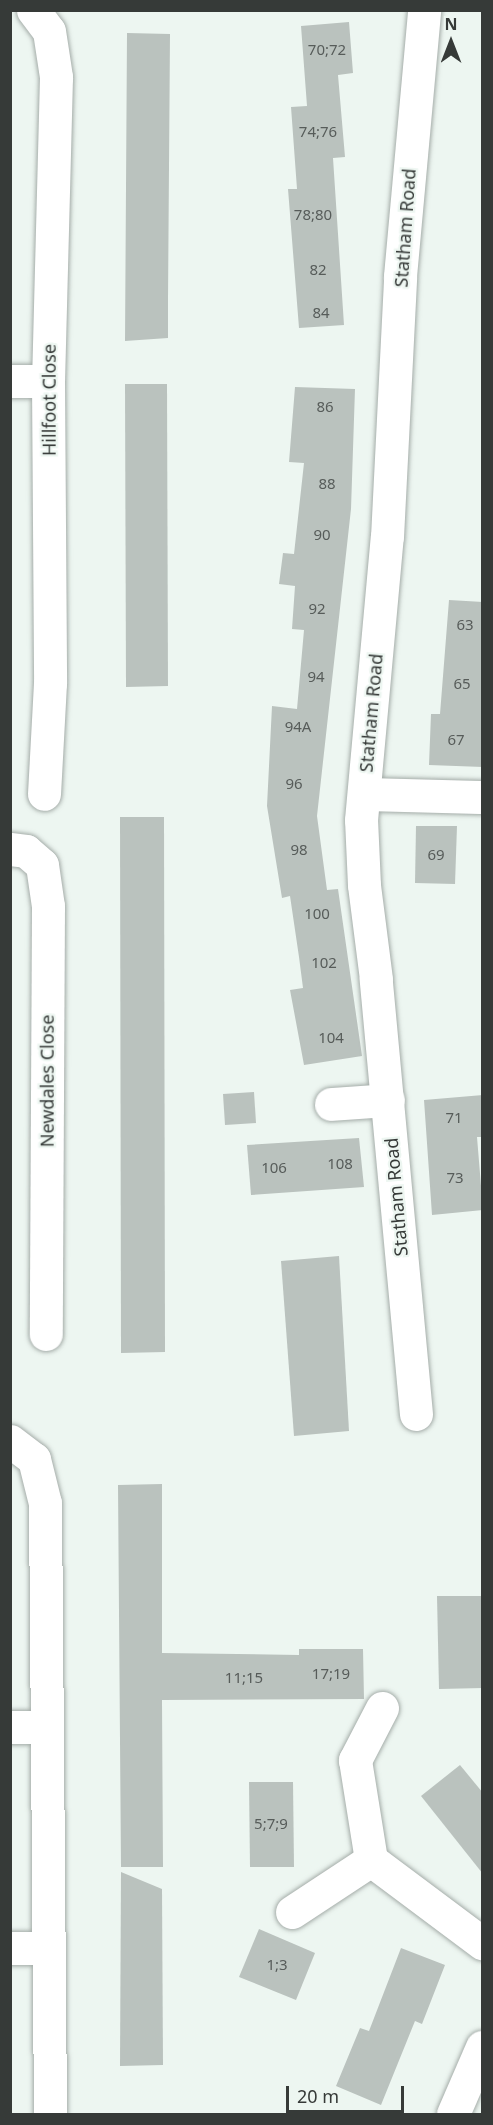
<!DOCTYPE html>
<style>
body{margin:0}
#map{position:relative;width:493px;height:2125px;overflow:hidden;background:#edf6f1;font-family:"Noto Sans",sans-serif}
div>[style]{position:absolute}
.building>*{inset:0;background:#bac2be}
.roads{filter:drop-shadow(0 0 2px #a5ada9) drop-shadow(0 0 2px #a5ada9)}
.street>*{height:33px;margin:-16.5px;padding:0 16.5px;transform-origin:16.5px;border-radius:16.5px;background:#fff}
span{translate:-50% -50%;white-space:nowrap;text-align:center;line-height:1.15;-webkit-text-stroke:4.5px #edf6f1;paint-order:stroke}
.number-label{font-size:15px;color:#575c5a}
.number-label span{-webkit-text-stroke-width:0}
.street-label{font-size:18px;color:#363a38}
.frame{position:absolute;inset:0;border:12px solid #363a38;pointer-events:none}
.north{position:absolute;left:421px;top:12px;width:60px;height:60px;-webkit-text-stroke:4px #edf6f1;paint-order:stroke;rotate:0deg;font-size:16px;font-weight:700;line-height:24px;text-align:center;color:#363a38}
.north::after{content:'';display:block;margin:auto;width:21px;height:27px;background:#363a38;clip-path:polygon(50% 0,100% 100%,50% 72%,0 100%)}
.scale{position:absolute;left:286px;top:2086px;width:118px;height:27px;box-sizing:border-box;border:3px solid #363a38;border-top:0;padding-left:8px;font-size:18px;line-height:21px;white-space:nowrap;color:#363a38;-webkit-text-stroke:4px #edf6f1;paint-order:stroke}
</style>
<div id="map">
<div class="building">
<i style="clip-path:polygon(349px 22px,353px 73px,338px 75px,345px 157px,333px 158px,344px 325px,299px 328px,288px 189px,297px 189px,291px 107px,307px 106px,301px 26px)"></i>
<i style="clip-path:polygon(127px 33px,170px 34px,168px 300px,168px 338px,125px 341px)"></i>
<i style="clip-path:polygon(125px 384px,167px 384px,168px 686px,126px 687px)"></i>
<i style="clip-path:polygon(295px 387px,355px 389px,351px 509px,317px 816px,327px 890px,338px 889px,362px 1056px,304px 1065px,290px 990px,303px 988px,299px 957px,290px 896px,282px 898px,267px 806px,272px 706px,297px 709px,304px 630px,292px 629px,295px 586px,279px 584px,283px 553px,294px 554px,304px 463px,289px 462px)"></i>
<i style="clip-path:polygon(449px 600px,483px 602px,483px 767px,429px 765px,431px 714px,440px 714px)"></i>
<i style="clip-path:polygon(120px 817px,164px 817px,165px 1352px,121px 1353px)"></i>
<i style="clip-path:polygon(416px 826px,457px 826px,455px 884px,415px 883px)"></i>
<i style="clip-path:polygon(254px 1092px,256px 1123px,225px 1125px,223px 1094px)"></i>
<i style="clip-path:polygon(483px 1095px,483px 1137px,477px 1137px,483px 1210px,432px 1215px,424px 1100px)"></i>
<i style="clip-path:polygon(359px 1138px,364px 1187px,251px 1195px,247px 1145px)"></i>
<i style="clip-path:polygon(339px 1256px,349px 1431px,294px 1436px,281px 1261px)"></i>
<i style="clip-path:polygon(162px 1484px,162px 1653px,299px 1655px,299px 1649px,363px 1649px,364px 1699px,162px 1700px,163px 1867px,121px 1867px,118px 1485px)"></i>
<i style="clip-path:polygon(437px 1596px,483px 1596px,483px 1688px,439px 1689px)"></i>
<i style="clip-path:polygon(460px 1765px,483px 1793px,483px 1874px,421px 1796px)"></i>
<i style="clip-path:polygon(249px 1782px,293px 1782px,294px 1867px,250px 1867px)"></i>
<i style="clip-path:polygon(121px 1872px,162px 1889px,163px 2065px,120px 2066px)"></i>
<i style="clip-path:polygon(259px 1929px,315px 1953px,296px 2000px,239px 1977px)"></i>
<i style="clip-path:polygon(401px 1948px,445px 1965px,422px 2024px,415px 2021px,381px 2105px,336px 2086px,360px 2028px,369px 2031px)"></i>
</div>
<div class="roads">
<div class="street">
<i style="left:33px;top:10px;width:26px;rotate:53deg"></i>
<i style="left:49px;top:31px;width:47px;rotate:81.3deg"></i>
<i style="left:56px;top:77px;width:304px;rotate:91.5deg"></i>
<i style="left:48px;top:381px;width:302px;rotate:89.6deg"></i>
<i style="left:50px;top:683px;width:111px;rotate:93.1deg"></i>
<i style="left:10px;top:381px;width:38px"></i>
<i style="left:364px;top:794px;width:118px;rotate:1.5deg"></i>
<i style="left:10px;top:849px;width:16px;rotate:7deg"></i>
<i style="left:26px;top:851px;width:21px;rotate:41deg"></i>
<i style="left:42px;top:865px;width:41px;rotate:81.7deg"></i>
<i style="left:48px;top:906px;width:428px;rotate:90.3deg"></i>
<i style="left:331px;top:1104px;width:57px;rotate:-4deg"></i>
<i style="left:416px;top:1414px;width:437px;rotate:-95.3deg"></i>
<i style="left:376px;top:979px;width:95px;rotate:-97.3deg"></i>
<i style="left:364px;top:885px;width:65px;rotate:-92.6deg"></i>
<i style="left:361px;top:820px;width:284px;rotate:-84.8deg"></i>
<i style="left:387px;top:537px;width:261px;rotate:-87.1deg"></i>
<i style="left:400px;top:276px;width:267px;rotate:-84.8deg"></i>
<i style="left:10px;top:1441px;width:30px;rotate:37deg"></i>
<i style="left:34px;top:1459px;width:45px;rotate:76deg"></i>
<i style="left:45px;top:1503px;width:611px;rotate:89.53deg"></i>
<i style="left:382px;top:1708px;width:59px;rotate:117.4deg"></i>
<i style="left:355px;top:1760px;width:101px;rotate:80.9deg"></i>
<i style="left:371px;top:1860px;width:139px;rotate:36.8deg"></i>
<i style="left:10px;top:1727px;width:37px"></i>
<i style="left:292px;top:1912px;width:95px;rotate:-33.4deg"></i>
<i style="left:10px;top:1948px;width:38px"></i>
<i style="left:453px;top:2114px;width:73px;rotate:-66.6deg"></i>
</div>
</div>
<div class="number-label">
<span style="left:327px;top:50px">70;72</span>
<span style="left:318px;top:132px">74;76</span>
<span style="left:313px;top:215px">78;80</span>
<span style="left:318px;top:270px">82</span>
<span style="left:321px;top:313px">84</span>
<span style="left:325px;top:407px">86</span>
<span style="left:327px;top:484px">88</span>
<span style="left:322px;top:535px">90</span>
<span style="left:317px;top:609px">92</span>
<span style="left:465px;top:625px">63</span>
<span style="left:316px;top:677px">94</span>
<span style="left:462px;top:684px">65</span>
<span style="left:298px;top:727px">94A</span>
<span style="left:456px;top:740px">67</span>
<span style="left:294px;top:784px">96</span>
<span style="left:299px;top:850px">98</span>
<span style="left:436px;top:855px">69</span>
<span style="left:317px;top:914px">100</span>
<span style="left:324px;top:963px">102</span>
<span style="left:331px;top:1038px">104</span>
<span style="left:454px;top:1118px">71</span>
<span style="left:340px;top:1164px">108</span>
<span style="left:274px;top:1168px">106</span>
<span style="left:455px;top:1178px">73</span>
<span style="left:331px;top:1674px">17;19</span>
<span style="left:244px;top:1678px">11;15</span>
<span style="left:271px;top:1824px">5;7;9</span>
<span style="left:277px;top:1965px">1;3</span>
</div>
<div class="street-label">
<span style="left:405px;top:228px;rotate:-86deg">Statham Road</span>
<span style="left:49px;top:400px;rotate:-90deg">Hillfoot Close</span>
<span style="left:371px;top:713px;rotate:-85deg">Statham Road</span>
<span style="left:47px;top:1081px;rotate:-90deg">Newdales Close</span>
<span style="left:396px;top:1197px;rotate:-95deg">Statham Road</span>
</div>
<div class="frame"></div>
<div class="north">N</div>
<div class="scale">20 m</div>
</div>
